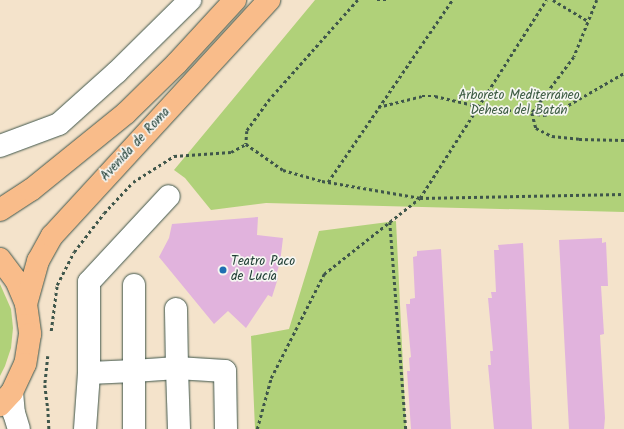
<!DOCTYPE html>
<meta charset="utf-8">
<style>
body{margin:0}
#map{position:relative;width:624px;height:429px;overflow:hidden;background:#f4e3cb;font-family:Kalam,sans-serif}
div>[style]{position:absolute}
.green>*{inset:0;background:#b0d179}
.building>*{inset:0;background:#e1b3dd}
.path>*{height:2.5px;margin-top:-1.25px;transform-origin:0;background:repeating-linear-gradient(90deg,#3f564b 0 3px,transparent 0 6px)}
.roads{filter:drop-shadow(0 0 1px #3f564b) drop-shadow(0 0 1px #3f564b)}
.minor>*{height:22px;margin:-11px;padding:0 11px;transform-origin:11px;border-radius:11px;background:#fff}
.major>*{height:22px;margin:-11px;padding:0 11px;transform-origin:11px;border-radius:11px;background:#f9bc8a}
.dots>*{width:11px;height:11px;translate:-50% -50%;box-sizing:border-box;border:2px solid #f6f6f2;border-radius:50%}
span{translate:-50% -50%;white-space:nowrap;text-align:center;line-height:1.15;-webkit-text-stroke:3.5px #f6f6f2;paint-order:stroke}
.park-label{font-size:13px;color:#3c5b42}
.street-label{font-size:13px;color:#1f3d34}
.poi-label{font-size:13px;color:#1f3d34}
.left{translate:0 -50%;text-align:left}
</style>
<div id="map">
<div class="green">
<i style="clip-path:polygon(315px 0,624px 0,624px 212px,266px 203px,211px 210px,185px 178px,174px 170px)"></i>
<i style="clip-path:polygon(396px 221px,406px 429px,255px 429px,251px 336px,289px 329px,319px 231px)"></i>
<i style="clip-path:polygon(0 284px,11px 309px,13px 328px,11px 348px,5px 366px,0 376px)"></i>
</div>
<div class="building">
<i style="clip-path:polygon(258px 217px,257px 235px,283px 238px,280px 263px,275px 278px,278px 278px,272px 297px,268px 295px,246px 328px,228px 311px,214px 324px,159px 257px,169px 238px,172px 224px)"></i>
<i style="clip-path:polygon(602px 238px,602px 243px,606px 242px,608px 286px,601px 286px,604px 334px,600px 335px,605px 418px,604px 429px,569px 429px,559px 240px)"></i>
<i style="clip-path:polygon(523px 243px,532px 429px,494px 429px,488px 365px,491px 365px,490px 351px,493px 351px,488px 298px,492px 298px,491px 292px,496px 292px,494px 250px,499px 250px,498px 245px)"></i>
<i style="clip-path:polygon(441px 249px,451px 429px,411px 429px,407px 371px,410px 371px,409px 358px,411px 357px,406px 304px,410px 304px,410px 299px,415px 298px,413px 257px,417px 256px,417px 251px)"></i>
</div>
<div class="path">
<i style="left:358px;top:0;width:132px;rotate:131.6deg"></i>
<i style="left:270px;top:99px;width:39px;rotate:126deg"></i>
<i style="left:247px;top:131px;width:13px;rotate:94deg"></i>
<i style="left:246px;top:144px;width:45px;rotate:35.1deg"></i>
<i style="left:283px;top:170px;width:41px;rotate:15.8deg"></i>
<i style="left:322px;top:181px;width:99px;rotate:9.8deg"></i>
<i style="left:420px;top:198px;width:204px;rotate:-1.1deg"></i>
<i style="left:377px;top:0;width:12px"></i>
<i style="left:553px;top:0;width:41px;rotate:31deg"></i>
<i style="left:597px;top:0;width:61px;rotate:112deg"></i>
<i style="left:574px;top:57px;width:70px;rotate:126.9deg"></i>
<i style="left:532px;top:113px;width:16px;rotate:75deg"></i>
<i style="left:536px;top:128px;width:18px;rotate:27deg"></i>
<i style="left:552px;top:136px;width:27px;rotate:6deg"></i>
<i style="left:579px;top:139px;width:45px;rotate:1.3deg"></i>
<i style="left:378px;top:107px;width:45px;rotate:-14deg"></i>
<i style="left:422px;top:96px;width:13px"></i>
<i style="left:435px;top:96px;width:44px;rotate:13.1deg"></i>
<i style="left:478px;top:106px;width:67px;rotate:7.8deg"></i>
<i style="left:544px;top:115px;width:15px;rotate:-16deg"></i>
<i style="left:558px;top:111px;width:76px;rotate:-29.9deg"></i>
<i style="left:328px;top:182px;width:220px;rotate:-55.7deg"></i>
<i style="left:390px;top:222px;width:208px;rotate:85.6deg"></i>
<i style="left:51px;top:331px;width:46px;rotate:-82.6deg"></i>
<i style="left:57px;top:285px;width:37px;rotate:-63deg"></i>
<i style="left:74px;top:252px;width:49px;rotate:-52.4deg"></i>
<i style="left:104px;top:213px;width:42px;rotate:-46.9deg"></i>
<i style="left:133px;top:182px;width:49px;rotate:-32.4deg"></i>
<i style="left:174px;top:156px;width:57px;rotate:-4deg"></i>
<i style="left:231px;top:152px;width:17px;rotate:-28deg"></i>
<i style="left:48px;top:356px;width:29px;rotate:96deg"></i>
<i style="left:45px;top:385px;width:23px;rotate:83deg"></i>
<i style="left:48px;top:408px;width:21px;rotate:87deg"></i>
<i style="left:257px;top:429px;width:53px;rotate:-74.6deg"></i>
<i style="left:271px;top:378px;width:117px;rotate:-63deg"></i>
<i style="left:324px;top:274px;width:122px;rotate:-38.4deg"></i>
<i style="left:420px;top:198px;width:235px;rotate:-57.5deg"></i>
</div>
<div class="roads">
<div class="minor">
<i style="left:0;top:146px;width:63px;rotate:-20.4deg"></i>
<i style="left:59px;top:124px;width:78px;rotate:-41.9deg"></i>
<i style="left:117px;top:72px;width:103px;rotate:-44.6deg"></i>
<i style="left:134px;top:285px;width:86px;rotate:90deg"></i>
<i style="left:134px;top:371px;width:43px;rotate:-4deg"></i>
<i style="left:177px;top:368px;width:59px;rotate:-91deg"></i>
<i style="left:89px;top:373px;width:45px;rotate:-2.5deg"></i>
<i style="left:134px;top:371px;width:58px;rotate:90deg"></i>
<i style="left:12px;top:392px;width:21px;rotate:85deg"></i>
<i style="left:14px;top:413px;width:17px;rotate:73deg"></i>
<i style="left:85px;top:429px;width:56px;rotate:-85.9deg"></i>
<i style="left:89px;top:373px;width:91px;rotate:-90deg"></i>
<i style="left:89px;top:282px;width:117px;rotate:-47.1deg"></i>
<i style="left:179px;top:429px;width:61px;rotate:-91.9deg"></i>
<i style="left:177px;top:368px;width:48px;rotate:3.6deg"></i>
<i style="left:225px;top:371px;width:58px;rotate:89deg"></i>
</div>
<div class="major">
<i style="left:0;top:210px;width:37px;rotate:-33deg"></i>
<i style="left:31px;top:190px;width:122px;rotate:-39deg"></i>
<i style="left:126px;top:113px;width:71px;rotate:-44.4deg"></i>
<i style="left:177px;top:63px;width:86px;rotate:-47.4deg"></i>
<i style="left:0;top:259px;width:26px;rotate:53deg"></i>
<i style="left:16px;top:280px;width:26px;rotate:67deg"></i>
<i style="left:26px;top:304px;width:30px;rotate:82deg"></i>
<i style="left:30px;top:334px;width:30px;rotate:99deg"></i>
<i style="left:25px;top:364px;width:31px;rotate:115deg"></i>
<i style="left:12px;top:392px;width:18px;rotate:133deg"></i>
<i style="left:26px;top:304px;width:45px;rotate:-74.4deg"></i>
<i style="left:38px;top:261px;width:29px;rotate:-61deg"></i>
<i style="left:52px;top:236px;width:321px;rotate:-47.4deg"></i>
</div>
</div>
<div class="dots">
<i style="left:223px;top:270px;background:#1f6fb2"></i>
</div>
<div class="park-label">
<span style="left:519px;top:104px">Arboreto Mediterráneo<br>Dehesa del Batán</span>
</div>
<div class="street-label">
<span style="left:136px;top:145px;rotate:-47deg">Avenida de Roma</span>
</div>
<div class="poi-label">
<span class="left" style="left:231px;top:270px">Teatro Paco<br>de Lucía</span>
</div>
</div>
